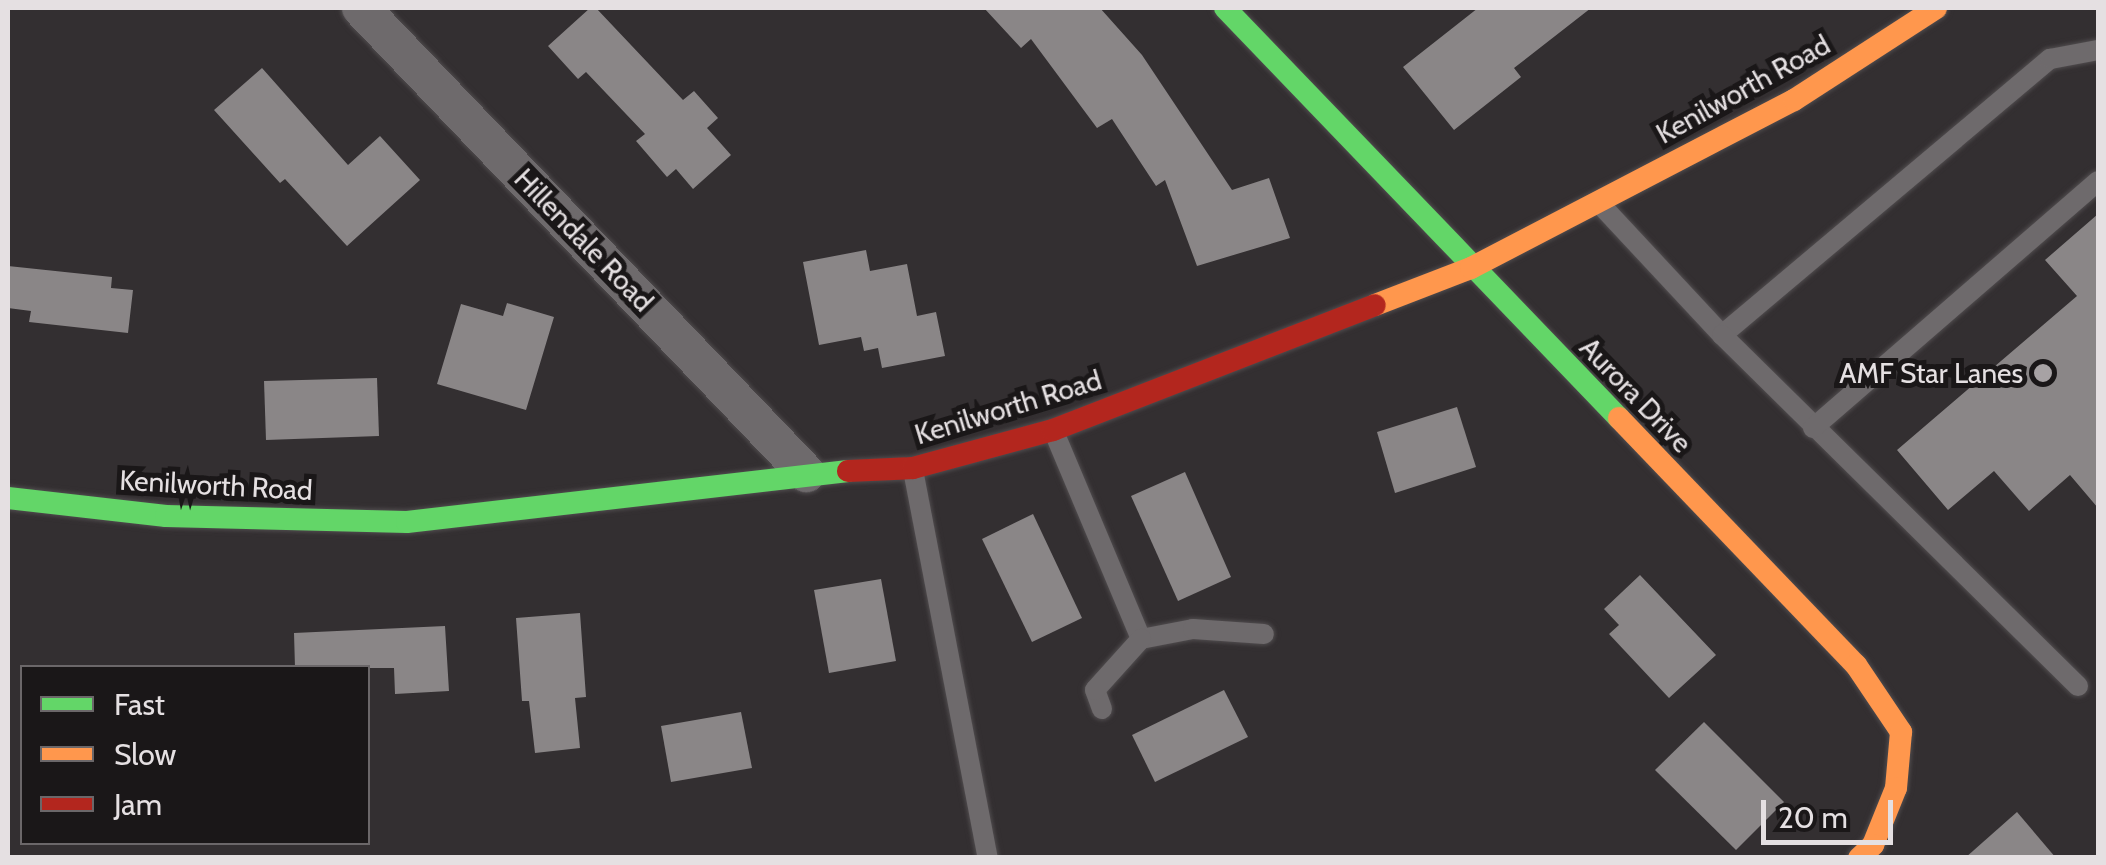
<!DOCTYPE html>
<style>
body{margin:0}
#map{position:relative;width:2106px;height:865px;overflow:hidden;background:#332f31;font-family:Cabin,sans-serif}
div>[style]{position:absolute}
.building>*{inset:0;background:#8a8687}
.roads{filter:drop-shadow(0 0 2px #504c4e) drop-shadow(0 0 2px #504c4e)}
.lane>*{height:20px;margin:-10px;padding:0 10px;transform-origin:10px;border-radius:10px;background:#6e6a6c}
.street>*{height:38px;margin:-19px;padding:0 19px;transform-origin:19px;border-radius:19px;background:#6e6a6c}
.fast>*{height:22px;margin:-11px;padding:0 11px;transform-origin:11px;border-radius:11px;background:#63d668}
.slow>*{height:22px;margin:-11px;padding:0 11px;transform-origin:11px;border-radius:11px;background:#ff974d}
.jam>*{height:22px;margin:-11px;padding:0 11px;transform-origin:11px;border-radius:11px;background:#b3261e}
.dots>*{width:28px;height:28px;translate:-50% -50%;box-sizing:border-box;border:5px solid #1a1718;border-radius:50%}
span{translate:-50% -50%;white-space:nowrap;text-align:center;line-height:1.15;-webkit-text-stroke:10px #1a1718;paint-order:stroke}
.street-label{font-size:28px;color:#e5e0e2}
.poi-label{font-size:28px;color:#e5e0e2}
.right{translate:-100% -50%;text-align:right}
.frame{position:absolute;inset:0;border:10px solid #e5e0e2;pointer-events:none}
.legend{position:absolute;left:20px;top:665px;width:350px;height:180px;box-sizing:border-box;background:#1a1718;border:2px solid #6b6769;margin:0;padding:12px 18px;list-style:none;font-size:30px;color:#e5e0e2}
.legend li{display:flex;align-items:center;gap:20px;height:50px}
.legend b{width:50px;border:2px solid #6b6769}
.scale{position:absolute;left:1761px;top:800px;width:132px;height:45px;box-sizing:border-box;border:5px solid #e5e0e2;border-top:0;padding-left:12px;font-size:30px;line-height:35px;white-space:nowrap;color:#e5e0e2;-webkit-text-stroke:8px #1a1718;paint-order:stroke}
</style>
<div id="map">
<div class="building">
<i style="clip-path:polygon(590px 8px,596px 8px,683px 100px,694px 91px,718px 118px,707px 128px,731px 155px,693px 189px,676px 169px,667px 177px,636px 141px,645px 134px,586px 72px,578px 79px,548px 46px)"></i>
<i style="clip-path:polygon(984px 8px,1100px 8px,1142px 55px,1232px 190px,1269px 178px,1290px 238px,1197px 266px,1165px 180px,1156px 186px,1112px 119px,1097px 128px,1031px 39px,1021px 48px)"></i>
<i style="clip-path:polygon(1478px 8px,1591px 8px,1514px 68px,1521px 77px,1454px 130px,1403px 67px)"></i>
<i style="clip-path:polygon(262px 68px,348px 165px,380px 136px,420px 180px,347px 246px,285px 179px,280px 183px,214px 110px)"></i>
<i style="clip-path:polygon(2098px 214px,2098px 508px,2070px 475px,2029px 511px,1994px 471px,1948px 510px,1897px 450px,2077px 296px,2045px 260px)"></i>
<i style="clip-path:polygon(866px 250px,870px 271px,907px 264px,917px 316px,936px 312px,945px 356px,882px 368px,878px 348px,864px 351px,861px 337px,819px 345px,803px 262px)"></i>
<i style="clip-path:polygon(8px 266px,112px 277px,111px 288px,133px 290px,128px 333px,29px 322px,31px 311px,8px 308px)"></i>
<i style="clip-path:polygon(507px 303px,554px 317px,526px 410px,437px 384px,461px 304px,503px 316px)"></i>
<i style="clip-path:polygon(377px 378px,379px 436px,266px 440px,264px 381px)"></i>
<i style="clip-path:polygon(1457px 407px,1476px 467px,1395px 493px,1377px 432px)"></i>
<i style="clip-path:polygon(1185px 472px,1231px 577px,1178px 601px,1131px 496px)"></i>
<i style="clip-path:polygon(1033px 514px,1082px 618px,1032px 642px,982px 539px)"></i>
<i style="clip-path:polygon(1640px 575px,1716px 655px,1669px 698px,1609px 634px,1619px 625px,1604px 609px)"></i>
<i style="clip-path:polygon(881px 579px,896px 661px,829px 673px,814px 590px)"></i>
<i style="clip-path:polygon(580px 613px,586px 697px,575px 698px,580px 748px,535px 753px,529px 701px,522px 701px,516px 618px)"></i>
<i style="clip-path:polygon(445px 626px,449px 691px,395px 694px,394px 668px,295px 668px,294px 633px)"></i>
<i style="clip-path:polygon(1224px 690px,1248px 737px,1155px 782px,1132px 735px)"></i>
<i style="clip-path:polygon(741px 712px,752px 768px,671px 782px,661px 726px)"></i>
<i style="clip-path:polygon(1704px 722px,1784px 802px,1736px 850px,1655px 770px)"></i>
<i style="clip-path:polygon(2017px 812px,2056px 858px,1965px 858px)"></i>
</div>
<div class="roads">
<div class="lane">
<i style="left:1599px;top:203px;width:180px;rotate:47deg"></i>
<i style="left:1722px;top:335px;width:429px;rotate:-40.1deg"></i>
<i style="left:2050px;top:59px;width:49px;rotate:-10.6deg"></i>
<i style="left:1722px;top:335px;width:500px;rotate:44.6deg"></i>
<i style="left:1813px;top:428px;width:377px;rotate:-40.9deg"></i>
<i style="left:1054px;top:432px;width:225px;rotate:67.2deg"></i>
<i style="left:1141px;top:639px;width:53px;rotate:-10.9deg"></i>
<i style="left:1193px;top:629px;width:71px;rotate:4deg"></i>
<i style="left:913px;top:470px;width:395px;rotate:79.1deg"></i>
<i style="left:1102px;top:709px;width:20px;rotate:-110deg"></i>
<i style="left:1095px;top:690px;width:69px;rotate:-48deg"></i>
</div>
<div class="street">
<i style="left:361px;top:8px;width:644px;rotate:46.26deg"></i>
</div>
<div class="fast">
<i style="left:1225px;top:8px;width:569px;rotate:46.14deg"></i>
<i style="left:8px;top:498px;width:159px;rotate:6.5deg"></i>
<i style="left:166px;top:516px;width:241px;rotate:1.4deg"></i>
<i style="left:407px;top:522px;width:444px;rotate:-6.6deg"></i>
</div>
<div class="slow">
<i style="left:1375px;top:305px;width:103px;rotate:-21.1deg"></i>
<i style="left:1471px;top:268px;width:364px;rotate:-27.5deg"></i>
<i style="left:1794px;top:100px;width:169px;rotate:-32.9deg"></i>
<i style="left:1619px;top:418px;width:342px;rotate:46.2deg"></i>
<i style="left:1856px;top:665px;width:81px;rotate:56.1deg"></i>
<i style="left:1901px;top:732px;width:56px;rotate:95.1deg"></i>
<i style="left:1896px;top:788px;width:61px;rotate:112deg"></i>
<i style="left:1873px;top:845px;width:19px;rotate:137deg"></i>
</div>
<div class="jam">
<i style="left:848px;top:471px;width:65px;rotate:-2.6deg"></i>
<i style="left:913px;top:468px;width:145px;rotate:-15.2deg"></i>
<i style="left:1053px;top:430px;width:345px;rotate:-21.2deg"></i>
</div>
</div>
<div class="dots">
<i style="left:2043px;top:373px;background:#a7a2a4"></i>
</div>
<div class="street-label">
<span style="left:1743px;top:89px;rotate:-29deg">Kenilworth Road</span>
<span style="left:584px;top:240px;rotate:46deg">Hillendale Road</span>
<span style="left:1636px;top:395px;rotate:46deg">Aurora Drive</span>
<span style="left:1008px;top:407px;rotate:-17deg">Kenilworth Road</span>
<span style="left:216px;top:485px;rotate:3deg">Kenilworth Road</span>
</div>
<div class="poi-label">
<span class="right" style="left:2023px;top:373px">AMF Star Lanes</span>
</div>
<div class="frame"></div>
<ul class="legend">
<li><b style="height:12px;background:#63d668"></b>Fast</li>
<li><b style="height:12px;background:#ff974d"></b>Slow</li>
<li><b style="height:12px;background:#b3261e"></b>Jam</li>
</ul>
<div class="scale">20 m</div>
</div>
